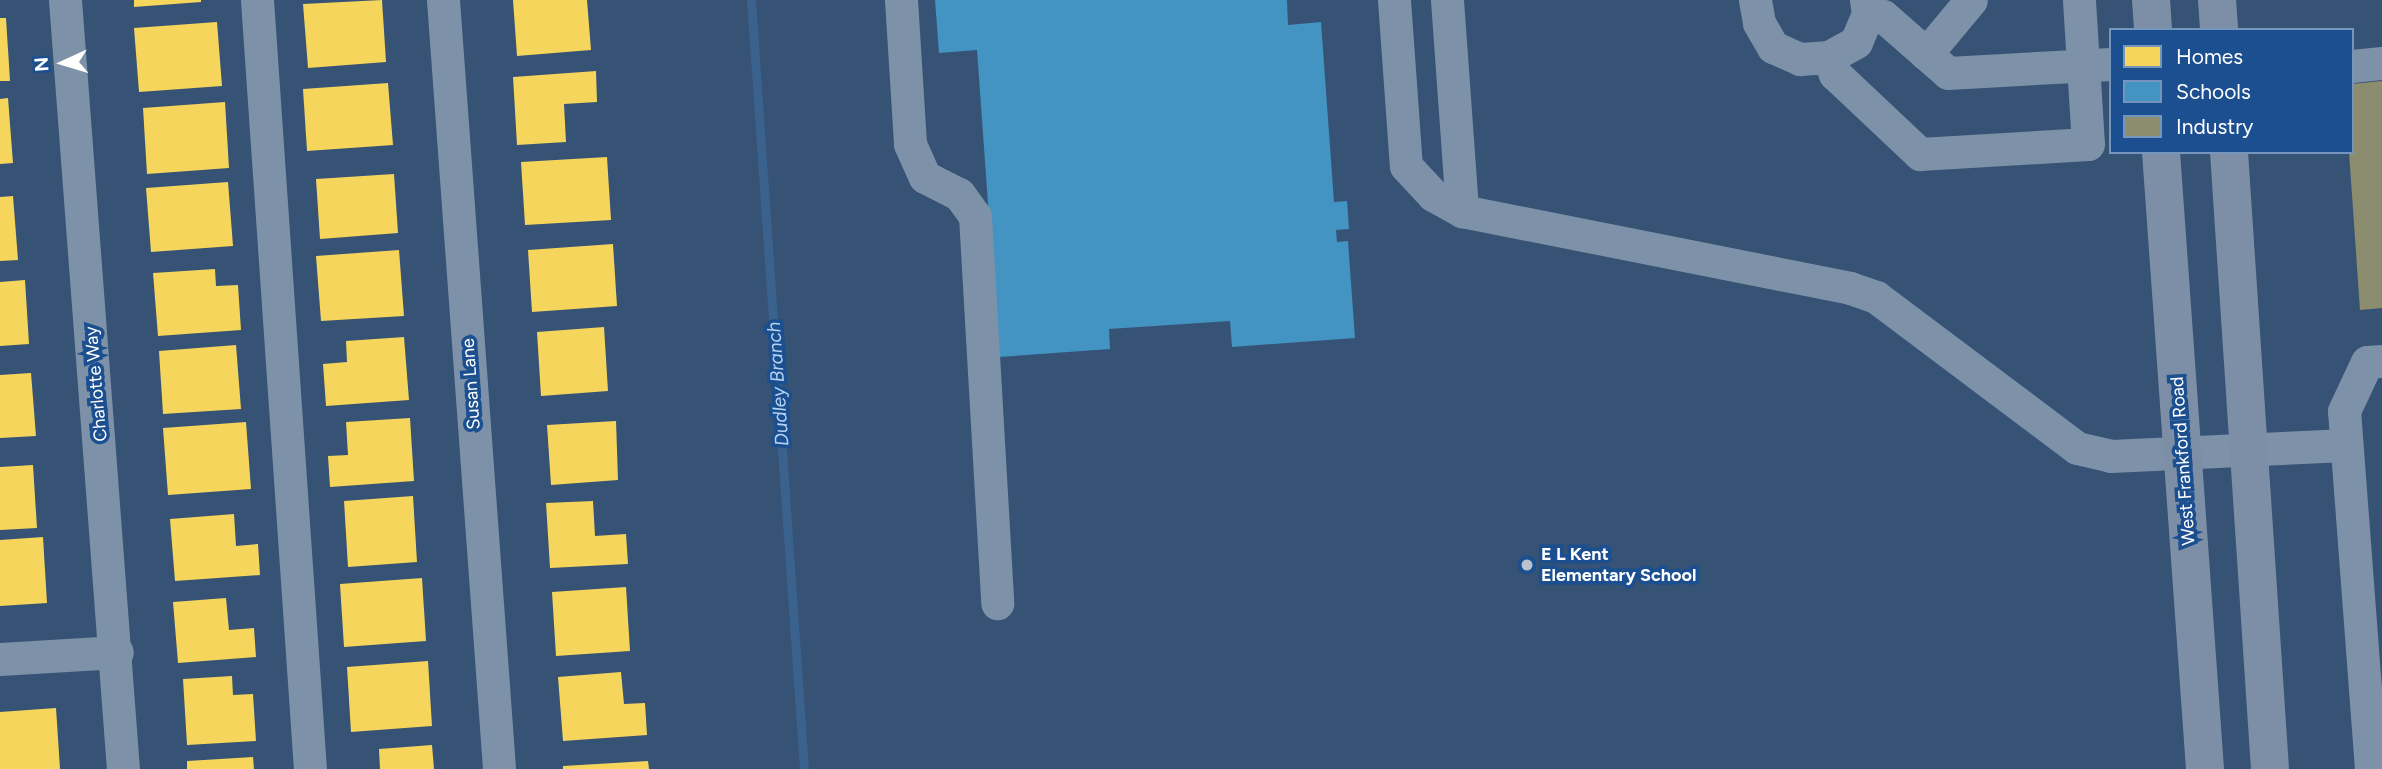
<!DOCTYPE html>
<style>
body{margin:0}
#map{position:relative;width:2382px;height:769px;overflow:hidden;background:#365274;font-family:Figtree,sans-serif}
div>[style]{position:absolute}
.homes>*{inset:0;background:#f6d55c}
.schools>*{inset:0;background:#4393c3}
.industry>*{inset:0;background:#8c8c6e}
.stream>*{height:9px;margin:-4.5px;padding:0 4.5px;transform-origin:4.5px;border-radius:4.5px;background:#3b618d}
.minor>*{height:33px;margin:-16.5px;padding:0 16.5px;transform-origin:16.5px;border-radius:16.5px;background:#7d92a8}
.major>*{height:38px;margin:-19px;padding:0 19px;transform-origin:19px;border-radius:19px;background:#7d8ea7}
.dots>*{width:19px;height:19px;translate:-50% -50%;box-sizing:border-box;border:4px solid #1b4f8f;border-radius:50%}
span{translate:-50% -50%;white-space:nowrap;text-align:center;line-height:1.15;-webkit-text-stroke:7px #1b4f8f;paint-order:stroke}
.street-label{font-size:18px;color:#fff}
.poi-label{font-size:18px;color:#fff;font-weight:700}
.left{translate:0 -50%;text-align:left}
.water-label{font-size:19px;color:#b5d3f5;font-style:italic}
.legend{position:absolute;left:2109px;top:28px;width:245px;height:126px;box-sizing:border-box;background:#1b4f8f;border:2px solid #7695bc;margin:0;padding:9px 12px;list-style:none;font-size:21px;color:#fff}
.legend li{display:flex;align-items:center;gap:14px;height:35px}
.legend b{width:35px;border:2px solid #7695bc}
.north{position:absolute;left:28px;top:28px;width:70px;height:70px;-webkit-text-stroke:5px #1b4f8f;paint-order:stroke;rotate:266deg;font-size:19px;font-weight:700;line-height:28px;text-align:center;color:#fff}
.north::after{content:'';display:block;margin:auto;width:24px;height:32px;background:#fff;clip-path:polygon(50% 0,100% 100%,50% 72%,0 100%)}
</style>
<div id="map">
<div class="homes">
<i style="clip-path:polygon(134px 0,201px 0,201px 2px,134px 7px)"></i>
<i style="clip-path:polygon(382px 0,386px 62px,308px 68px,303px 4px)"></i>
<i style="clip-path:polygon(513px 0,587px 0,591px 50px,517px 56px)"></i>
<i style="clip-path:polygon(0 18px,6px 18px,10px 81px,0 81px)"></i>
<i style="clip-path:polygon(217px 22px,222px 86px,139px 92px,134px 28px)"></i>
<i style="clip-path:polygon(596px 71px,597px 102px,564px 104px,566px 142px,517px 145px,513px 77px)"></i>
<i style="clip-path:polygon(388px 83px,393px 145px,307px 151px,303px 89px)"></i>
<i style="clip-path:polygon(8px 98px,13px 163px,0 164px,0 99px)"></i>
<i style="clip-path:polygon(225px 102px,229px 168px,147px 174px,143px 108px)"></i>
<i style="clip-path:polygon(607px 157px,611px 220px,525px 225px,521px 162px)"></i>
<i style="clip-path:polygon(394px 174px,398px 233px,320px 239px,316px 179px)"></i>
<i style="clip-path:polygon(228px 182px,233px 246px,151px 252px,146px 188px)"></i>
<i style="clip-path:polygon(13px 196px,18px 260px,0 261px,0 197px)"></i>
<i style="clip-path:polygon(613px 244px,617px 306px,532px 312px,528px 250px)"></i>
<i style="clip-path:polygon(399px 250px,404px 316px,321px 321px,316px 256px)"></i>
<i style="clip-path:polygon(215px 269px,216px 286px,238px 285px,241px 330px,158px 336px,153px 273px)"></i>
<i style="clip-path:polygon(25px 280px,29px 344px,0 346px,0 282px)"></i>
<i style="clip-path:polygon(604px 327px,608px 391px,541px 396px,537px 332px)"></i>
<i style="clip-path:polygon(404px 337px,409px 400px,326px 406px,323px 364px,347px 362px,346px 341px)"></i>
<i style="clip-path:polygon(236px 345px,241px 409px,163px 414px,159px 351px)"></i>
<i style="clip-path:polygon(31px 373px,36px 436px,0 438px,0 375px)"></i>
<i style="clip-path:polygon(410px 418px,414px 481px,330px 487px,328px 456px,348px 455px,346px 422px)"></i>
<i style="clip-path:polygon(616px 421px,618px 480px,551px 485px,547px 425px)"></i>
<i style="clip-path:polygon(246px 422px,251px 489px,168px 495px,163px 428px)"></i>
<i style="clip-path:polygon(33px 465px,37px 528px,0 530px,0 467px)"></i>
<i style="clip-path:polygon(413px 496px,417px 562px,348px 567px,344px 501px)"></i>
<i style="clip-path:polygon(593px 501px,595px 536px,626px 534px,628px 564px,550px 568px,546px 503px)"></i>
<i style="clip-path:polygon(234px 514px,236px 546px,258px 544px,260px 575px,175px 581px,170px 519px)"></i>
<i style="clip-path:polygon(43px 537px,47px 603px,0 606px,0 540px)"></i>
<i style="clip-path:polygon(422px 578px,426px 641px,344px 647px,340px 584px)"></i>
<i style="clip-path:polygon(626px 587px,630px 651px,556px 656px,552px 592px)"></i>
<i style="clip-path:polygon(226px 598px,229px 630px,254px 628px,256px 657px,178px 663px,173px 602px)"></i>
<i style="clip-path:polygon(428px 661px,432px 726px,351px 732px,347px 667px)"></i>
<i style="clip-path:polygon(621px 672px,624px 704px,645px 703px,647px 735px,563px 741px,558px 677px)"></i>
<i style="clip-path:polygon(232px 676px,233px 695px,253px 694px,256px 741px,187px 745px,183px 679px)"></i>
<i style="clip-path:polygon(56px 708px,60px 769px,0 769px,0 712px)"></i>
<i style="clip-path:polygon(432px 745px,434px 769px,380px 769px,379px 749px)"></i>
<i style="clip-path:polygon(253px 757px,254px 769px,187px 769px,187px 761px)"></i>
<i style="clip-path:polygon(648px 761px,649px 769px,563px 769px,563px 766px)"></i>
</div>
<div class="schools">
<i style="clip-path:polygon(935px 0,1287px 0,1288px 25px,1321px 22px,1334px 202px,1347px 201px,1349px 229px,1336px 230px,1337px 242px,1348px 241px,1355px 338px,1232px 347px,1230px 321px,1109px 329px,1110px 349px,999px 357px,977px 50px,939px 53px)"></i>
</div>
<div class="industry">
<i style="clip-path:polygon(2382px 81px,2382px 308px,2360px 310px,2349px 152px,2352px 84px)"></i>
</div>
<div class="stream">
<i style="left:751px;top:0;width:771px;rotate:86.06deg"></i>
</div>
<div class="minor">
<i style="left:65px;top:0;width:771px;rotate:85.69deg"></i>
<i style="left:257px;top:0;width:771px;rotate:86.06deg"></i>
<i style="left:443px;top:0;width:771px;rotate:85.83deg"></i>
<i style="left:901px;top:0;width:144px;rotate:86.4deg"></i>
<i style="left:910px;top:144px;width:36px;rotate:66deg"></i>
<i style="left:925px;top:177px;width:38px;rotate:27deg"></i>
<i style="left:959px;top:194px;width:27px;rotate:54deg"></i>
<i style="left:975px;top:216px;width:388px;rotate:86.7deg"></i>
<i style="left:1394px;top:0;width:166px;rotate:85.9deg"></i>
<i style="left:1406px;top:166px;width:40px;rotate:47deg"></i>
<i style="left:1433px;top:195px;width:33px;rotate:29deg"></i>
<i style="left:1462px;top:211px;width:396px;rotate:11.2deg"></i>
<i style="left:1850px;top:288px;width:28px;rotate:19deg"></i>
<i style="left:1876px;top:297px;width:251px;rotate:36.9deg"></i>
<i style="left:2077px;top:448px;width:35px;rotate:13deg"></i>
<i style="left:2111px;top:456px;width:235px;rotate:-2.7deg"></i>
<i style="left:1447px;top:0;width:212px;rotate:85.9deg"></i>
<i style="left:1755px;top:0;width:23px;rotate:80deg"></i>
<i style="left:1759px;top:23px;width:28px;rotate:60deg"></i>
<i style="left:1773px;top:47px;width:30px;rotate:24deg"></i>
<i style="left:1800px;top:59px;width:29px;rotate:-4deg"></i>
<i style="left:1829px;top:57px;width:31px;rotate:-29deg"></i>
<i style="left:1856px;top:42px;width:30px;rotate:-67deg"></i>
<i style="left:1868px;top:14px;width:14px;rotate:-98deg"></i>
<i style="left:1868px;top:14px;width:15px;rotate:8deg"></i>
<i style="left:1883px;top:16px;width:86px;rotate:41.2deg"></i>
<i style="left:1948px;top:73px;width:163px;rotate:-3.2deg"></i>
<i style="left:1926px;top:54px;width:70px;rotate:-50.2deg"></i>
<i style="left:1829px;top:57px;width:18px;rotate:71deg"></i>
<i style="left:1835px;top:74px;width:117px;rotate:43.3deg"></i>
<i style="left:1920px;top:154px;width:168px;rotate:-3.4deg"></i>
<i style="left:2088px;top:144px;width:144px;rotate:-93.6deg"></i>
<i style="left:2352px;top:66px;width:30px;rotate:-6deg"></i>
<i style="left:0;top:659px;width:117px;rotate:-3.4deg"></i>
<i style="left:2371px;top:769px;width:359px;rotate:-94.3deg"></i>
<i style="left:2344px;top:411px;width:54px;rotate:-64.9deg"></i>
<i style="left:2367px;top:362px;width:15px;rotate:-4deg"></i>
</div>
<div class="major">
<i style="left:2151px;top:0;width:30px;rotate:86deg"></i>
<i style="left:2217px;top:0;width:30px;rotate:86deg"></i>
<i style="left:2161px;top:152px;width:619px;rotate:85.92deg"></i>
<i style="left:2229px;top:152px;width:618px;rotate:86.2deg"></i>
</div>
<div class="dots">
<i style="left:1527px;top:565px;background:#b9c2ce"></i>
</div>
<div class="street-label">
<span style="left:96px;top:384px;rotate:-95deg">Charlotte Way</span>
<span style="left:471px;top:384px;rotate:-94deg">Susan Lane</span>
<span style="left:2183px;top:461px;rotate:-94deg">West Frankford Road</span>
</div>
<div class="poi-label">
<span class="left" style="left:1541px;top:565px">E L Kent<br>Elementary School</span>
</div>
<div class="water-label">
<span style="left:778px;top:384px;rotate:-94deg">Dudley Branch</span>
</div>
<ul class="legend">
<li><b style="height:19px;background:#f6d55c"></b>Homes</li>
<li><b style="height:19px;background:#4393c3"></b>Schools</li>
<li><b style="height:19px;background:#8c8c6e"></b>Industry</li>
</ul>
<div class="north">N</div>
</div>
